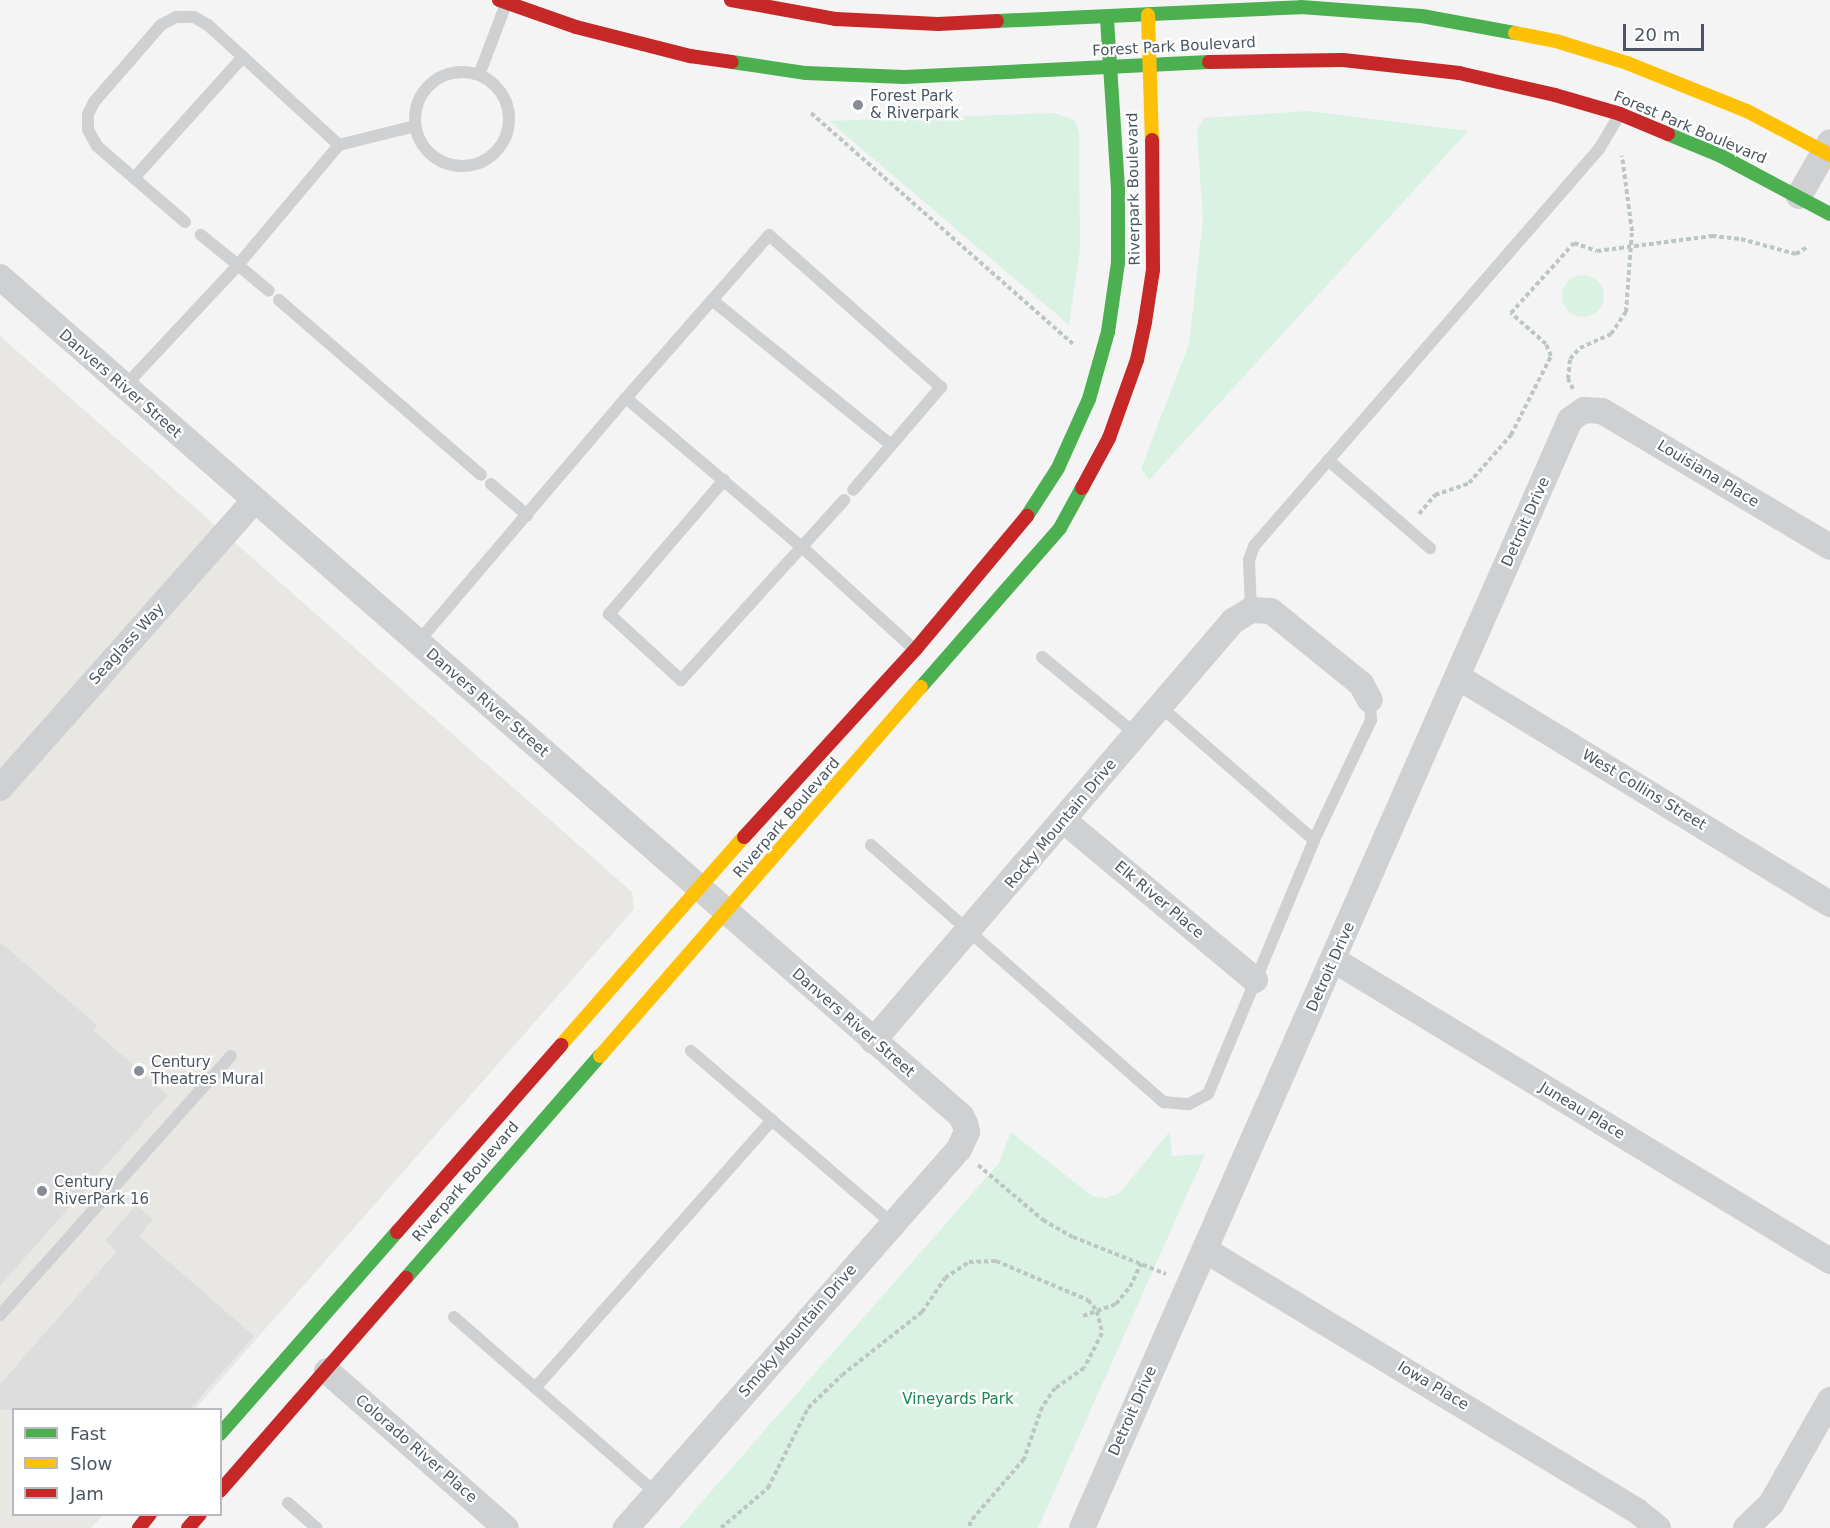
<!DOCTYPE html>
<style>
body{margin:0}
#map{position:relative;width:1830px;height:1528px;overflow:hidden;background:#f4f4f4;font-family:"DejaVu Sans",sans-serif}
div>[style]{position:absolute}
.commercial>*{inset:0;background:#e8e7e3}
.green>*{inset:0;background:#d9f2e3}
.round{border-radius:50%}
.building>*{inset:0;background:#ddddde}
.path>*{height:4px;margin-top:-2px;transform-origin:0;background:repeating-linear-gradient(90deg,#bcc7c4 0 4.5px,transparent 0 7.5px)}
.lane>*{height:12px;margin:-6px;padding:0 6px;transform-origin:6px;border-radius:6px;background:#ced0d2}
.lane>.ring{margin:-6px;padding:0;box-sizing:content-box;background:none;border:12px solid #ced0d2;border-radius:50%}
.street>*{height:26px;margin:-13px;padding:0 13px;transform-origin:13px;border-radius:13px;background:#ced0d2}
.fast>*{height:14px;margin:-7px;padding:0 7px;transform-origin:7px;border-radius:7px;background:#4caf50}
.slow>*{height:14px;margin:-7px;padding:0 7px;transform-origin:7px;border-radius:7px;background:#ffc107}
.jam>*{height:14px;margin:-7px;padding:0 7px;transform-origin:7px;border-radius:7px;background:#c62828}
.dots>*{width:16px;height:16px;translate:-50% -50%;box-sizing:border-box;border:3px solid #fff;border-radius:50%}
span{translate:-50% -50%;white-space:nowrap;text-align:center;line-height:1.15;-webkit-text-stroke:4.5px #fff;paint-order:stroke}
.street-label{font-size:15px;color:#4a5661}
.poi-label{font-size:15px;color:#4a5661}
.left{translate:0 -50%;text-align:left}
.park-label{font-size:15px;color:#17864f}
.legend{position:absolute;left:12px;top:1408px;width:210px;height:108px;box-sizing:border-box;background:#fff;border:2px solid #b7bbc0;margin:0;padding:8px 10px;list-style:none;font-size:18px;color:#4a5661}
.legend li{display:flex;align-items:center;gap:12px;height:30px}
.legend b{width:30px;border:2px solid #b7bbc0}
.scale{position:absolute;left:1623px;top:24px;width:81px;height:27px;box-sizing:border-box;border:3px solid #4a5661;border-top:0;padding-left:8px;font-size:18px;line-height:21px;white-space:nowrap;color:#4a5661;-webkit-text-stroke:4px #fff;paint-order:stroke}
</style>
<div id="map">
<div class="commercial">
<i style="clip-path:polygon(0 336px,632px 892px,634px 909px,195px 1409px,14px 1410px,14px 1514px,103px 1515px,91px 1528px,0 1528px)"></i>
</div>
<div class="green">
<i style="clip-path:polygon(1309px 111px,1468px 131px,1149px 480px,1141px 469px,1189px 344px,1203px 220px,1197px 130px,1204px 118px)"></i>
<i style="clip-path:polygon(1054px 113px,1074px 120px,1079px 132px,1080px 249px,1069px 325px,829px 121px)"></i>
<i class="round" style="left:1562px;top:275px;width:42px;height:42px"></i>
<i style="clip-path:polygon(1170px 1131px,1172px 1156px,1205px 1154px,1038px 1528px,679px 1528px,999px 1163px,1011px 1132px,1092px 1196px,1105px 1198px,1120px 1193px)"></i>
</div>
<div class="building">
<i style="clip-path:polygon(0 942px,97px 1025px,93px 1030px,168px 1095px,0 1286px)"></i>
<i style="clip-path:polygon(136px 1205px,153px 1219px,139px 1236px,254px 1336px,189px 1410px,0 1410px,0 1384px,117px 1251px,105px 1241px)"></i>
</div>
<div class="path">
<i style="left:811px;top:113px;width:349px;rotate:41.4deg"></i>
<i style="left:1573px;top:389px;width:11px;rotate:-117deg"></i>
<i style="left:1568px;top:379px;width:20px;rotate:-84deg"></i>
<i style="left:1570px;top:359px;width:15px;rotate:-48deg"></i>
<i style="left:1580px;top:348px;width:34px;rotate:-24deg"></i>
<i style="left:1611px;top:334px;width:27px;rotate:-56deg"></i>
<i style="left:1626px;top:312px;width:81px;rotate:-85.8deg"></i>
<i style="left:1632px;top:231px;width:76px;rotate:-97.6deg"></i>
<i style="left:1419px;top:514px;width:25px;rotate:-50deg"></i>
<i style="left:1435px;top:495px;width:36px;rotate:-19deg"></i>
<i style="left:1469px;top:483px;width:64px;rotate:-48.8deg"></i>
<i style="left:1511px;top:435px;width:89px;rotate:-63.1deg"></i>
<i style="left:1551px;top:356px;width:13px;rotate:-113deg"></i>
<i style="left:1546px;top:344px;width:47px;rotate:-138.5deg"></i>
<i style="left:1511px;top:313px;width:94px;rotate:-48deg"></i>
<i style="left:1574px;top:243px;width:24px;rotate:19deg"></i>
<i style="left:1597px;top:251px;width:116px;rotate:-7.4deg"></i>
<i style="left:1712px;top:236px;width:29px;rotate:6deg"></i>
<i style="left:1741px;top:239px;width:57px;rotate:15.3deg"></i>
<i style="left:1796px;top:254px;width:13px;rotate:-32deg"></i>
<i style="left:978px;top:1165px;width:85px;rotate:40.2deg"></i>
<i style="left:1043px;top:1220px;width:34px;rotate:30deg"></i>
<i style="left:1073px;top:1237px;width:100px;rotate:21.7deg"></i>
<i style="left:1083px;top:1316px;width:35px;rotate:-20deg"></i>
<i style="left:1116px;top:1304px;width:22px;rotate:-51deg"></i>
<i style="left:1130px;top:1287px;width:26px;rotate:-65deg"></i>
<i style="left:721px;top:1528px;width:62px;rotate:-40.4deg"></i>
<i style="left:768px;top:1488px;width:89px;rotate:-63.4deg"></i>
<i style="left:808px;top:1408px;width:47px;rotate:-44.1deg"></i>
<i style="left:842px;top:1375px;width:102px;rotate:-38.2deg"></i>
<i style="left:922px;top:1312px;width:41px;rotate:-55.9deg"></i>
<i style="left:945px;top:1278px;width:29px;rotate:-34deg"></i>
<i style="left:969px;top:1262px;width:27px;rotate:-2deg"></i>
<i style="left:996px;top:1261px;width:100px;rotate:23deg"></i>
<i style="left:1088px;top:1300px;width:14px;rotate:51deg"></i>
<i style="left:1097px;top:1311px;width:23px;rotate:77deg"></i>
<i style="left:1102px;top:1333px;width:39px;rotate:117deg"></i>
<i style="left:1084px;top:1368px;width:35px;rotate:145deg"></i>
<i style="left:1055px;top:1388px;width:23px;rotate:124deg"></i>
<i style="left:1042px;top:1407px;width:55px;rotate:109.1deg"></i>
<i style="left:1024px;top:1459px;width:83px;rotate:130.6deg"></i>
<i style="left:970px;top:1522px;width:6px;rotate:90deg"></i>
</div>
<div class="lane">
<i class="ring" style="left:415px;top:72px;width:82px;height:82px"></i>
<i style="left:479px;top:75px;width:76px;rotate:-69.2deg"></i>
<i style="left:339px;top:145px;width:78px;rotate:-14deg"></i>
<i style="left:134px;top:178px;width:163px;rotate:-48deg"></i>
<i style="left:185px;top:222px;width:116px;rotate:-139.2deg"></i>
<i style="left:97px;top:146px;width:18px;rotate:-119deg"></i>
<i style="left:88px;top:130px;width:16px;rotate:-90deg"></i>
<i style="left:88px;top:114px;width:13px;rotate:-63deg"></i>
<i style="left:94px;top:102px;width:102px;rotate:-49deg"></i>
<i style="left:161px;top:25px;width:17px;rotate:-28deg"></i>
<i style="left:176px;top:17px;width:18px"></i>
<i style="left:194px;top:17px;width:16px;rotate:30deg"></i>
<i style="left:208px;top:25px;width:178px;rotate:42.5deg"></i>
<i style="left:339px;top:145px;width:157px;rotate:130.1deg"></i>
<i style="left:238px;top:265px;width:48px;rotate:-141deg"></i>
<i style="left:279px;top:300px;width:267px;rotate:40.9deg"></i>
<i style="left:712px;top:300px;width:230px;rotate:39deg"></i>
<i style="left:124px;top:387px;width:167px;rotate:-46.9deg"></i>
<i style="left:238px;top:265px;width:40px;rotate:40deg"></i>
<i style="left:626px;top:398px;width:217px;rotate:-48.7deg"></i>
<i style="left:769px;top:235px;width:230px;rotate:41.5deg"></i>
<i style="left:941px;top:387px;width:135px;rotate:130.5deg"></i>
<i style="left:1328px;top:460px;width:135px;rotate:40.8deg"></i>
<i style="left:724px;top:480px;width:177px;rotate:130.6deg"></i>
<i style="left:609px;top:614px;width:98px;rotate:42.5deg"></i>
<i style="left:681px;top:680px;width:243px;rotate:-47.8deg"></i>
<i style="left:491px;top:484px;width:48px;rotate:40.7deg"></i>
<i style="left:1251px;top:610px;width:50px;rotate:-92.3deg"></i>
<i style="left:1249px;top:560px;width:15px;rotate:-70deg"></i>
<i style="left:1254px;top:546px;width:526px;rotate:-49.01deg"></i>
<i style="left:1599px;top:149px;width:39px;rotate:-59deg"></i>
<i style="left:418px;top:642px;width:321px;rotate:-49.6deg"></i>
<i style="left:626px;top:398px;width:232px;rotate:40.3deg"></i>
<i style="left:803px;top:548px;width:150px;rotate:42.3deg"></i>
<i style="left:1042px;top:657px;width:123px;rotate:39.4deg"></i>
<i style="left:1161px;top:707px;width:203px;rotate:41deg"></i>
<i style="left:871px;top:845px;width:390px;rotate:41.3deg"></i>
<i style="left:1164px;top:1102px;width:25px;rotate:5deg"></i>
<i style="left:1189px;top:1104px;width:21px;rotate:-28deg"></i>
<i style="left:1208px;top:1094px;width:275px;rotate:-67.3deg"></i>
<i style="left:1314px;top:840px;width:133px;rotate:-64.6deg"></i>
<i style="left:1371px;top:720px;width:20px;rotate:-93deg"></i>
<i style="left:691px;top:1051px;width:265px;rotate:40.6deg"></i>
<i style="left:0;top:1315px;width:347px;rotate:-48.3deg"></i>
<i style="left:454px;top:1317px;width:269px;rotate:41.1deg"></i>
<i style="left:535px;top:1388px;width:358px;rotate:-48.5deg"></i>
<i style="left:288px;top:1503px;width:38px;rotate:41deg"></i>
</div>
<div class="street">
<i style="left:1799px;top:196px;width:62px;rotate:-60.1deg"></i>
<i style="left:0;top:277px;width:1276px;rotate:41.12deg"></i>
<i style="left:961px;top:1116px;width:9px;rotate:63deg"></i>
<i style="left:965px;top:1124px;width:8px;rotate:76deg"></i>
<i style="left:967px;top:1132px;width:19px;rotate:115deg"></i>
<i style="left:959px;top:1149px;width:505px;rotate:131.3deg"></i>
<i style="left:1458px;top:677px;width:436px;rotate:31.4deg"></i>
<i style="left:0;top:788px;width:383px;rotate:-48.5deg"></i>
<i style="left:1063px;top:820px;width:250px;rotate:39.8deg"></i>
<i style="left:1334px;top:960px;width:580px;rotate:31.25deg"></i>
<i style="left:873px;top:1041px;width:553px;rotate:-49.4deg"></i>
<i style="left:1233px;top:621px;width:21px;rotate:-31deg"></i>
<i style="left:1251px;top:610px;width:20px;rotate:3deg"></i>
<i style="left:1271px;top:611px;width:116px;rotate:39deg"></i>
<i style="left:1361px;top:684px;width:18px;rotate:61deg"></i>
<i style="left:1205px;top:1250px;width:505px;rotate:31.14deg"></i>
<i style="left:1637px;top:1511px;width:27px;rotate:39deg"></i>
<i style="left:327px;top:1371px;width:238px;rotate:41.3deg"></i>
<i style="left:1082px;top:1528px;width:1211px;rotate:-66.23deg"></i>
<i style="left:1570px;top:420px;width:17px;rotate:-36deg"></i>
<i style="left:1584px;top:410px;width:18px;rotate:3deg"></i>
<i style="left:1602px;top:411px;width:265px;rotate:30.8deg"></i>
<i style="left:1746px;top:1528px;width:35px;rotate:-44deg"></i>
<i style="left:1771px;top:1504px;width:120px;rotate:-60.4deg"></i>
</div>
<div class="fast">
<i style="left:997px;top:21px;width:304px;rotate:-2.6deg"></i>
<i style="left:1301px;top:7px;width:121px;rotate:4.3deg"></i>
<i style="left:1422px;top:16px;width:95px;rotate:10.4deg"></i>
<i style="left:732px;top:62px;width:75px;rotate:8.5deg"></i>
<i style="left:806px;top:73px;width:98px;rotate:2.3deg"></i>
<i style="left:904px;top:77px;width:305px;rotate:-2.8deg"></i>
<i style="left:1668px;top:134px;width:57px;rotate:22.5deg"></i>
<i style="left:1721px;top:156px;width:123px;rotate:28deg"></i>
<i style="left:1027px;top:516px;width:57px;rotate:-57.1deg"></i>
<i style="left:1058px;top:468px;width:76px;rotate:-65.8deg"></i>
<i style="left:1089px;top:399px;width:70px;rotate:-74.2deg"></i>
<i style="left:1108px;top:332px;width:70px;rotate:-81.8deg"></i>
<i style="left:1118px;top:263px;width:74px;rotate:-90deg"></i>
<i style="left:1118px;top:189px;width:172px;rotate:-93.7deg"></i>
<i style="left:921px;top:687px;width:211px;rotate:-48.8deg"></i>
<i style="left:1060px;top:528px;width:46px;rotate:-61.2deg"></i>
<i style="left:406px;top:1278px;width:295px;rotate:-48.9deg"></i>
<i style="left:220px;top:1434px;width:269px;rotate:-48.8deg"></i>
</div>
<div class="slow">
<i style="left:1148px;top:15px;width:125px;rotate:88.2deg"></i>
<i style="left:1515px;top:33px;width:42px;rotate:11deg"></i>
<i style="left:1556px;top:41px;width:74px;rotate:17.2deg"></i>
<i style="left:1627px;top:63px;width:129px;rotate:21.8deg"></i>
<i style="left:1747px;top:111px;width:94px;rotate:27.9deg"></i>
<i style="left:561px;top:1045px;width:277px;rotate:-48.7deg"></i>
<i style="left:600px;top:1056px;width:489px;rotate:-49deg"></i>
</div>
<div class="jam">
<i style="left:499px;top:0;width:82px;rotate:19.3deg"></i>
<i style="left:576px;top:27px;width:118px;rotate:14.3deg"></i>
<i style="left:690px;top:56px;width:42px;rotate:8.1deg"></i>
<i style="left:731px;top:0;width:107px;rotate:10.3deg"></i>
<i style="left:836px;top:19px;width:102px;rotate:2.8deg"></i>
<i style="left:938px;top:24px;width:59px;rotate:-2.9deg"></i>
<i style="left:1209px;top:62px;width:134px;rotate:-0.9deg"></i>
<i style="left:1343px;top:60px;width:117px;rotate:6.4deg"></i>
<i style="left:1459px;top:73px;width:98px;rotate:12.9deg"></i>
<i style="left:1555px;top:95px;width:68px;rotate:16.3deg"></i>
<i style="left:1620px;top:114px;width:52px;rotate:22.6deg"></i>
<i style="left:1082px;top:488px;width:57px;rotate:-61.6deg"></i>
<i style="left:1109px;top:438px;width:83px;rotate:-70.3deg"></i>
<i style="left:1137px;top:360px;width:39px;rotate:-78deg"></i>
<i style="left:1145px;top:322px;width:53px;rotate:-81.3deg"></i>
<i style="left:1153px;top:270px;width:130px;rotate:-90.4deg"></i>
<i style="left:744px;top:837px;width:253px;rotate:-47.6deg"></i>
<i style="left:915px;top:650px;width:175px;rotate:-50.1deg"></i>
<i style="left:397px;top:1232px;width:249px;rotate:-48.7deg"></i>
<i style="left:220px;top:1491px;width:283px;rotate:-48.9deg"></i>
<i style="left:139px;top:1528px;width:18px;rotate:-52deg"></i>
<i style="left:188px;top:1528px;width:18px;rotate:-49deg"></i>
</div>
<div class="dots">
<i style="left:858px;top:105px;background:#868d94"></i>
<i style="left:139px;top:1071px;background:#868d94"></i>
<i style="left:42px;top:1191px;background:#868d94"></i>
</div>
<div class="street-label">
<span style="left:1174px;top:47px;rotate:-3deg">Forest Park Boulevard</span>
<span style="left:1690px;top:128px;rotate:23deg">Forest Park Boulevard</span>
<span style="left:1134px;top:189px;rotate:-91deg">Riverpark Boulevard</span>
<span style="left:120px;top:384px;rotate:41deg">Danvers River Street</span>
<span style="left:1708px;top:474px;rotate:31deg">Louisiana Place</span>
<span style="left:1526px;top:522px;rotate:-66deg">Detroit Drive</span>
<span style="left:127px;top:644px;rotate:-48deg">Seaglass Way</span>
<span style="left:487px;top:703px;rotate:41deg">Danvers River Street</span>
<span style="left:1644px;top:790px;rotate:31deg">West Collins Street</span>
<span style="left:787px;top:818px;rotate:-49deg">Riverpark Boulevard</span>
<span style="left:1061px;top:824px;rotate:-50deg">Rocky Mountain Drive</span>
<span style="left:1159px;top:900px;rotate:40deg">Elk River Place</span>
<span style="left:1331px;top:967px;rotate:-66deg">Detroit Drive</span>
<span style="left:853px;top:1023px;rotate:41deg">Danvers River Street</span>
<span style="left:1582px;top:1111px;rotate:31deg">Juneau Place</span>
<span style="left:466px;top:1182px;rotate:-49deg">Riverpark Boulevard</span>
<span style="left:798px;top:1331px;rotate:-49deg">Smoky Mountain Drive</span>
<span style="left:1433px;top:1386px;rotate:31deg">Iowa Place</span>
<span style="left:1133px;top:1411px;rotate:-66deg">Detroit Drive</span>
<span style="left:416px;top:1449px;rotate:41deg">Colorado River Place</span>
</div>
<div class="poi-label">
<span class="left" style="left:870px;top:105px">Forest Park<br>&amp; Riverpark</span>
<span class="left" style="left:151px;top:1071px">Century<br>Theatres Mural</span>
<span class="left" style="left:54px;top:1191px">Century<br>RiverPark 16</span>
</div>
<div class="park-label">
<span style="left:958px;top:1400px">Vineyards Park</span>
</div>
<ul class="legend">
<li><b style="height:8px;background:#4caf50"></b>Fast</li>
<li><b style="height:8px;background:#ffc107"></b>Slow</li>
<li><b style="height:8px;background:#c62828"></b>Jam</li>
</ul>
<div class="scale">20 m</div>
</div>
